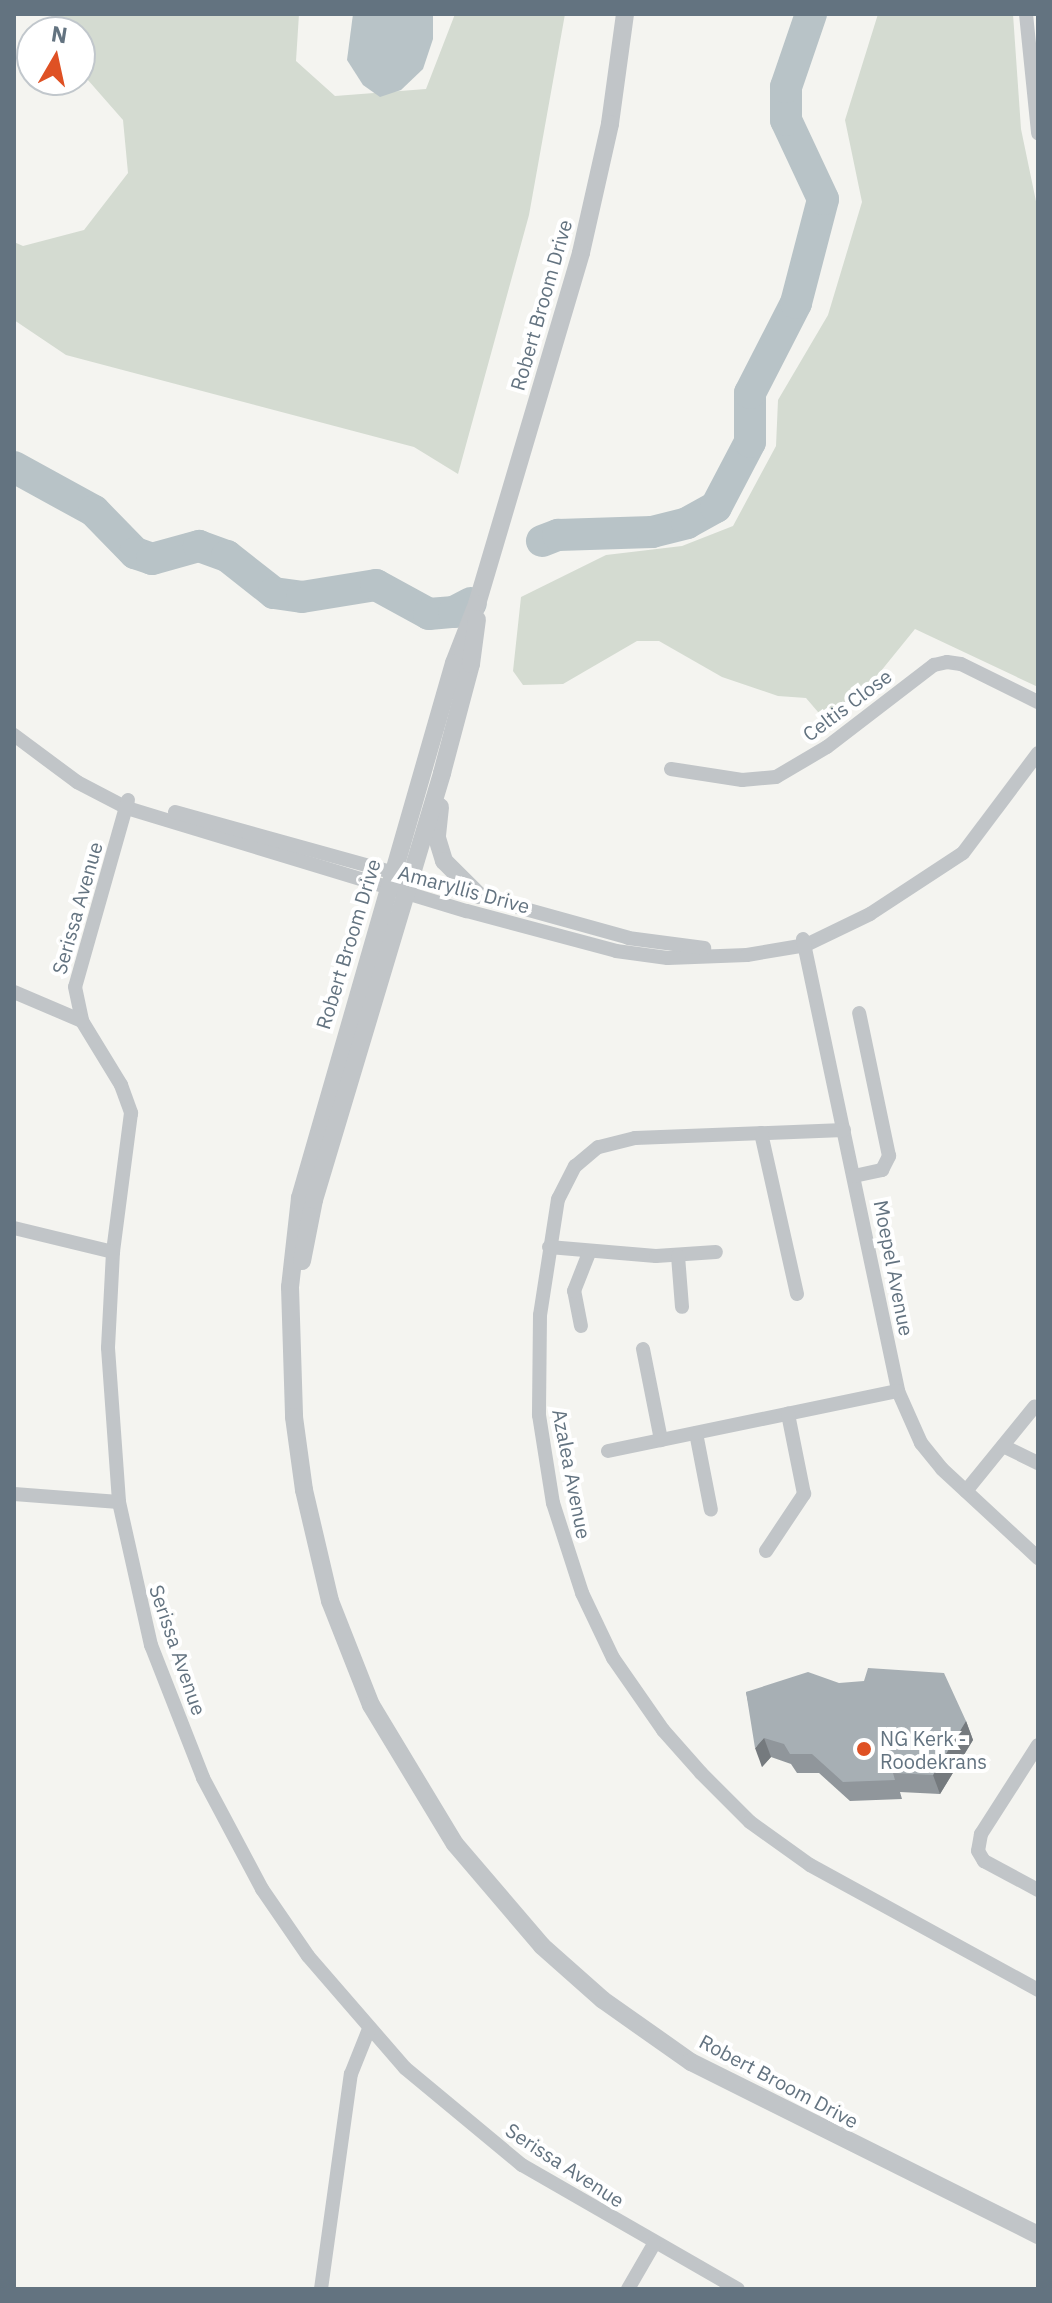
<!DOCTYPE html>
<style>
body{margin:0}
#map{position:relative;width:1052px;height:2303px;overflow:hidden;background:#f4f4f0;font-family:"IBM Plex Sans",sans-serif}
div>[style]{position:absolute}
.green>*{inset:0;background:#d4dbd1}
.water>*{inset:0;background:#b8c3c7}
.river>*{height:32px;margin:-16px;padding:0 16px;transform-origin:16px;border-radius:16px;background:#b8c3c7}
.minor>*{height:14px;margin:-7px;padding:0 7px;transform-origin:7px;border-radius:7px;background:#c1c5c8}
.tertiary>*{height:18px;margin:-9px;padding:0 9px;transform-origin:9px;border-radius:9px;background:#c1c5c8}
.wall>*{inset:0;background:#90969b}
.shaded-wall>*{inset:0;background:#757a7e}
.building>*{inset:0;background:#a7afb4}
.dots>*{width:22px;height:22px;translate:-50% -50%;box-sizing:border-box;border:4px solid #fff;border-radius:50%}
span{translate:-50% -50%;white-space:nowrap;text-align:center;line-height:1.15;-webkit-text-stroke:8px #fff;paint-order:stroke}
.street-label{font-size:20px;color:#637380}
.poi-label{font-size:20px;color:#637380}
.left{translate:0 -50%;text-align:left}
.frame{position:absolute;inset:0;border:16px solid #637380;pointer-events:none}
.north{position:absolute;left:16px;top:16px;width:80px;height:80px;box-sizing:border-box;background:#fff;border:2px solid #c1c7cc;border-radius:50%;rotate:9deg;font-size:22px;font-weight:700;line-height:32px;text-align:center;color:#637380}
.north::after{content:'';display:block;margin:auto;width:28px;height:36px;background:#df5124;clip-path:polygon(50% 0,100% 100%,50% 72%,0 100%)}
</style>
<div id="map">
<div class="green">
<i style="clip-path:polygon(50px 14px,299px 14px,296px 61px,335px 96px,426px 89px,455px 14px,565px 14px,529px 215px,458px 474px,414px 447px,66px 355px,14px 320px,14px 242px,23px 246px,84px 230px,128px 173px,123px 120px,80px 71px,80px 32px,59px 32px)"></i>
<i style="clip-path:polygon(878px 14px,1013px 14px,1021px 129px,1038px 211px,1038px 687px,915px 629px,855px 703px,824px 719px,806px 698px,778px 696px,722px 677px,659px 641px,637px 641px,563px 684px,523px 685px,513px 671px,521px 597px,606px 555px,682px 546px,733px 526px,776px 446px,778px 400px,828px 315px,862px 202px,845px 120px)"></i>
</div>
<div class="water">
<i style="clip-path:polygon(353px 14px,433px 14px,433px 39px,423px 69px,401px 90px,380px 97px,363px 85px,347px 60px)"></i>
</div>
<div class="river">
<i style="left:14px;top:467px;width:91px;rotate:28.8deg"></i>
<i style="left:94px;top:511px;width:59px;rotate:45.7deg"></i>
<i style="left:135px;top:553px;width:18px;rotate:19deg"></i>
<i style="left:152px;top:559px;width:49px;rotate:-15.5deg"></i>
<i style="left:199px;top:546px;width:30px;rotate:20deg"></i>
<i style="left:227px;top:556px;width:60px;rotate:38.2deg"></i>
<i style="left:274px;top:593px;width:28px;rotate:8deg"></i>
<i style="left:302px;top:597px;width:75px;rotate:-9.2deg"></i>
<i style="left:376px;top:585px;width:60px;rotate:28.7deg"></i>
<i style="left:429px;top:614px;width:25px;rotate:-5deg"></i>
<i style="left:454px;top:612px;width:19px;rotate:-28deg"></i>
<i style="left:542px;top:541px;width:17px;rotate:-21deg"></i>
<i style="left:558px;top:535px;width:94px;rotate:-1.8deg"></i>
<i style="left:652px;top:532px;width:36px;rotate:-14deg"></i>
<i style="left:687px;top:523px;width:33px;rotate:-29deg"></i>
<i style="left:716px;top:507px;width:73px;rotate:-62.4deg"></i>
<i style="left:750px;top:442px;width:49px;rotate:-90deg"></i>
<i style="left:750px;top:393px;width:101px;rotate:-62.9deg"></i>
<i style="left:796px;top:303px;width:107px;rotate:-75.4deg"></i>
<i style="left:823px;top:199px;width:87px;rotate:-115.1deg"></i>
<i style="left:786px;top:120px;width:33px;rotate:-90deg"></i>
<i style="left:786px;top:87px;width:77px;rotate:-71.1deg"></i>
</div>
<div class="minor">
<i style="left:1026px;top:14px;width:120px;rotate:84.2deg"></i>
<i style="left:14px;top:735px;width:79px;rotate:36.7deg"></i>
<i style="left:77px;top:782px;width:56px;rotate:27.5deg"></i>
<i style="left:127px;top:808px;width:355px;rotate:16.9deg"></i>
<i style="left:467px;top:911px;width:154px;rotate:15deg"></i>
<i style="left:616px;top:951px;width:52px;rotate:7.7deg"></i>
<i style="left:668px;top:958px;width:79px;rotate:-2.2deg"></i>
<i style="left:747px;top:955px;width:60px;rotate:-9.6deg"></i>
<i style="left:806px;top:945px;width:71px;rotate:-25.8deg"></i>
<i style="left:870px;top:914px;width:111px;rotate:-33.3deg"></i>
<i style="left:963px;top:853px;width:125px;rotate:-53.1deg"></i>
<i style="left:671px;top:769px;width:72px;rotate:8.8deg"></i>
<i style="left:742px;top:780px;width:34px;rotate:-5deg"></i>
<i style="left:776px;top:777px;width:59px;rotate:-30.5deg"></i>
<i style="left:827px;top:747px;width:135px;rotate:-37.5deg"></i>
<i style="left:934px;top:665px;width:13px;rotate:-13deg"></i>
<i style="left:947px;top:662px;width:14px;rotate:8deg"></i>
<i style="left:961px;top:664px;width:86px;rotate:26.3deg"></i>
<i style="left:128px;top:800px;width:194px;rotate:105.8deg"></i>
<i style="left:75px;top:987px;width:35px;rotate:78deg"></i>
<i style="left:82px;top:1021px;width:75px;rotate:58.6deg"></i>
<i style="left:121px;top:1085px;width:30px;rotate:70deg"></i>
<i style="left:131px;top:1113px;width:140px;rotate:97.4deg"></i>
<i style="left:113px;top:1252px;width:96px;rotate:93deg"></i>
<i style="left:108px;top:1348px;width:154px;rotate:85.9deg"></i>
<i style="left:119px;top:1502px;width:147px;rotate:77.4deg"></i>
<i style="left:151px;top:1645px;width:143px;rotate:68.6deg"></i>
<i style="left:203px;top:1778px;width:126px;rotate:62deg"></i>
<i style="left:262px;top:1889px;width:81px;rotate:55.5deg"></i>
<i style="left:308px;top:1956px;width:148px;rotate:49.1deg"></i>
<i style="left:405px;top:2068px;width:152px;rotate:39.7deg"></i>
<i style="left:522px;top:2165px;width:249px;rotate:29.9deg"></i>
<i style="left:175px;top:812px;width:470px;rotate:15.5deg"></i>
<i style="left:628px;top:938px;width:77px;rotate:7.5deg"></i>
<i style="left:803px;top:939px;width:462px;rotate:78.1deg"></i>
<i style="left:898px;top:1391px;width:57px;rotate:66.1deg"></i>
<i style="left:921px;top:1443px;width:33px;rotate:51deg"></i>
<i style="left:942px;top:1469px;width:131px;rotate:42.8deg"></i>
<i style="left:14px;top:992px;width:74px;rotate:23.1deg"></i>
<i style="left:844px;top:1130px;width:209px;rotate:177.8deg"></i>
<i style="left:635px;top:1138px;width:38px;rotate:166deg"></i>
<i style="left:598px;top:1147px;width:30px;rotate:140deg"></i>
<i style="left:575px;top:1166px;width:37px;rotate:117deg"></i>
<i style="left:558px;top:1199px;width:117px;rotate:98.8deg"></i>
<i style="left:540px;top:1315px;width:100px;rotate:90.6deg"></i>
<i style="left:539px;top:1415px;width:89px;rotate:81deg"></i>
<i style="left:553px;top:1503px;width:95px;rotate:72.1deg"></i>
<i style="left:582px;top:1593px;width:72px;rotate:64.5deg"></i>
<i style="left:613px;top:1658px;width:88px;rotate:55.2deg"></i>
<i style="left:663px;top:1730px;width:57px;rotate:48.5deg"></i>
<i style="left:701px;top:1773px;width:69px;rotate:45deg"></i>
<i style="left:750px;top:1822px;width:74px;rotate:35.6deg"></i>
<i style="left:810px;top:1865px;width:260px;rotate:28.7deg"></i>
<i style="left:761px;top:1133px;width:165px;rotate:77.4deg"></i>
<i style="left:854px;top:1176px;width:29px;rotate:-12deg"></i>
<i style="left:882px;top:1170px;width:16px;rotate:-63deg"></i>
<i style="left:889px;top:1156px;width:146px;rotate:-101.8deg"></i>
<i style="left:14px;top:1228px;width:102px;rotate:13.6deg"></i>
<i style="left:549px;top:1247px;width:107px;rotate:4.8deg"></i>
<i style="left:656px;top:1256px;width:60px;rotate:-3.8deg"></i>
<i style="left:678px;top:1256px;width:51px;rotate:85.5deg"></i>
<i style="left:581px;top:1326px;width:36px;rotate:-101deg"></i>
<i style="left:574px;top:1291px;width:41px;rotate:-68.5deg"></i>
<i style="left:643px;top:1349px;width:93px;rotate:78.8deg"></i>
<i style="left:696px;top:1433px;width:78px;rotate:79deg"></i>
<i style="left:1003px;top:1446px;width:39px;rotate:26deg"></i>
<i style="left:608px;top:1451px;width:296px;rotate:-11.7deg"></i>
<i style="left:966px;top:1491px;width:109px;rotate:-50.9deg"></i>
<i style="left:14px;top:1494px;width:105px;rotate:4.4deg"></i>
<i style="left:766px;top:1551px;width:69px;rotate:-56.3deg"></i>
<i style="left:804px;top:1494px;width:82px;rotate:-101.3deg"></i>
<i style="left:1038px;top:1745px;width:106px;rotate:122.6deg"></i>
<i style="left:981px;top:1834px;width:17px;rotate:100deg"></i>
<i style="left:978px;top:1851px;width:12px;rotate:59deg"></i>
<i style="left:984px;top:1861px;width:61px;rotate:28.2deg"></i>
<i style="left:321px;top:2289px;width:217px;rotate:-82.1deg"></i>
<i style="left:351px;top:2074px;width:48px;rotate:-68.2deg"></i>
<i style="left:628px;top:2289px;width:52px;rotate:-60deg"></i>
</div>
<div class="tertiary">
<i style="left:625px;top:14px;width:111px;rotate:97.8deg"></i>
<i style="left:610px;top:124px;width:132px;rotate:102.7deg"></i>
<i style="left:581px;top:253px;width:366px;rotate:106.5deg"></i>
<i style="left:477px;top:604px;width:63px;rotate:111.3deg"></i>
<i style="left:454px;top:663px;width:557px;rotate:106.06deg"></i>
<i style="left:300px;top:1198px;width:90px;rotate:96.4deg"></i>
<i style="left:290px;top:1287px;width:130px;rotate:88.2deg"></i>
<i style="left:294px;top:1417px;width:74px;rotate:82.2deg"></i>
<i style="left:304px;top:1490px;width:114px;rotate:76.8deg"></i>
<i style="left:330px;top:1601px;width:112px;rotate:68.5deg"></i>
<i style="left:371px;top:1705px;width:162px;rotate:58.9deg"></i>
<i style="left:455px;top:1844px;width:134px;rotate:49.5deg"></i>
<i style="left:542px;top:1946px;width:81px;rotate:41.5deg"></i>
<i style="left:603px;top:2000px;width:108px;rotate:35.2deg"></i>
<i style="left:691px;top:2062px;width:388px;rotate:26.5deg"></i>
<i style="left:440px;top:807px;width:31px;rotate:96deg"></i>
<i style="left:437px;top:838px;width:24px;rotate:73deg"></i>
<i style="left:444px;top:861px;width:48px;rotate:45deg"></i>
<i style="left:302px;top:1261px;width:62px;rotate:-78.9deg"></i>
<i style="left:314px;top:1200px;width:446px;rotate:-73.3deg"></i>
<i style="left:442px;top:773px;width:113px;rotate:-75.1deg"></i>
<i style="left:471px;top:664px;width:45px;rotate:-82.4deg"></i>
</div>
<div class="wall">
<i style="clip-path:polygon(839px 1683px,966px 1721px,973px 1740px,940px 1794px,900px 1792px,902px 1799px,850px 1801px,819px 1773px,797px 1773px,791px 1764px,771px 1757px,762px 1767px,746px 1692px)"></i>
</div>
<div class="shaded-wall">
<i style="clip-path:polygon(966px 1721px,973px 1740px,940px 1794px,933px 1775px)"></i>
<i style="clip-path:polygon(764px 1738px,771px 1757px,762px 1767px,755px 1748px)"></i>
</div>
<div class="building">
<i style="clip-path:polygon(868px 1668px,944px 1673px,966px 1721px,933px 1775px,893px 1773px,895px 1780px,843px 1782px,812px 1754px,790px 1754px,784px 1744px,764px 1738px,755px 1748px,746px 1692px,808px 1672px,839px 1683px,864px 1681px)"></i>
</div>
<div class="dots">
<i style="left:864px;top:1749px;background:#df5124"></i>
</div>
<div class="street-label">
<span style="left:541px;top:305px;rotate:-74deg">Robert Broom Drive</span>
<span style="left:847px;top:705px;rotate:-37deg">Celtis Close</span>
<span style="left:464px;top:889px;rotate:15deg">Amaryllis Drive</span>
<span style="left:77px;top:908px;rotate:-74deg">Serissa Avenue</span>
<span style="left:348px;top:944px;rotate:-73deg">Robert Broom Drive</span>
<span style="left:894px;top:1268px;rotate:79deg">Moepel Avenue</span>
<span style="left:572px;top:1474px;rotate:79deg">Azalea Avenue</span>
<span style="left:178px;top:1650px;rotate:71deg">Serissa Avenue</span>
<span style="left:779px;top:2081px;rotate:28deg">Robert Broom Drive</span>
<span style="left:565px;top:2165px;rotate:33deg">Serissa Avenue</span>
</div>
<div class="poi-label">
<span class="left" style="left:880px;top:1750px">NG Kerk -<br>Roodekrans</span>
</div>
<div class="frame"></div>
<div class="north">N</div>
</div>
